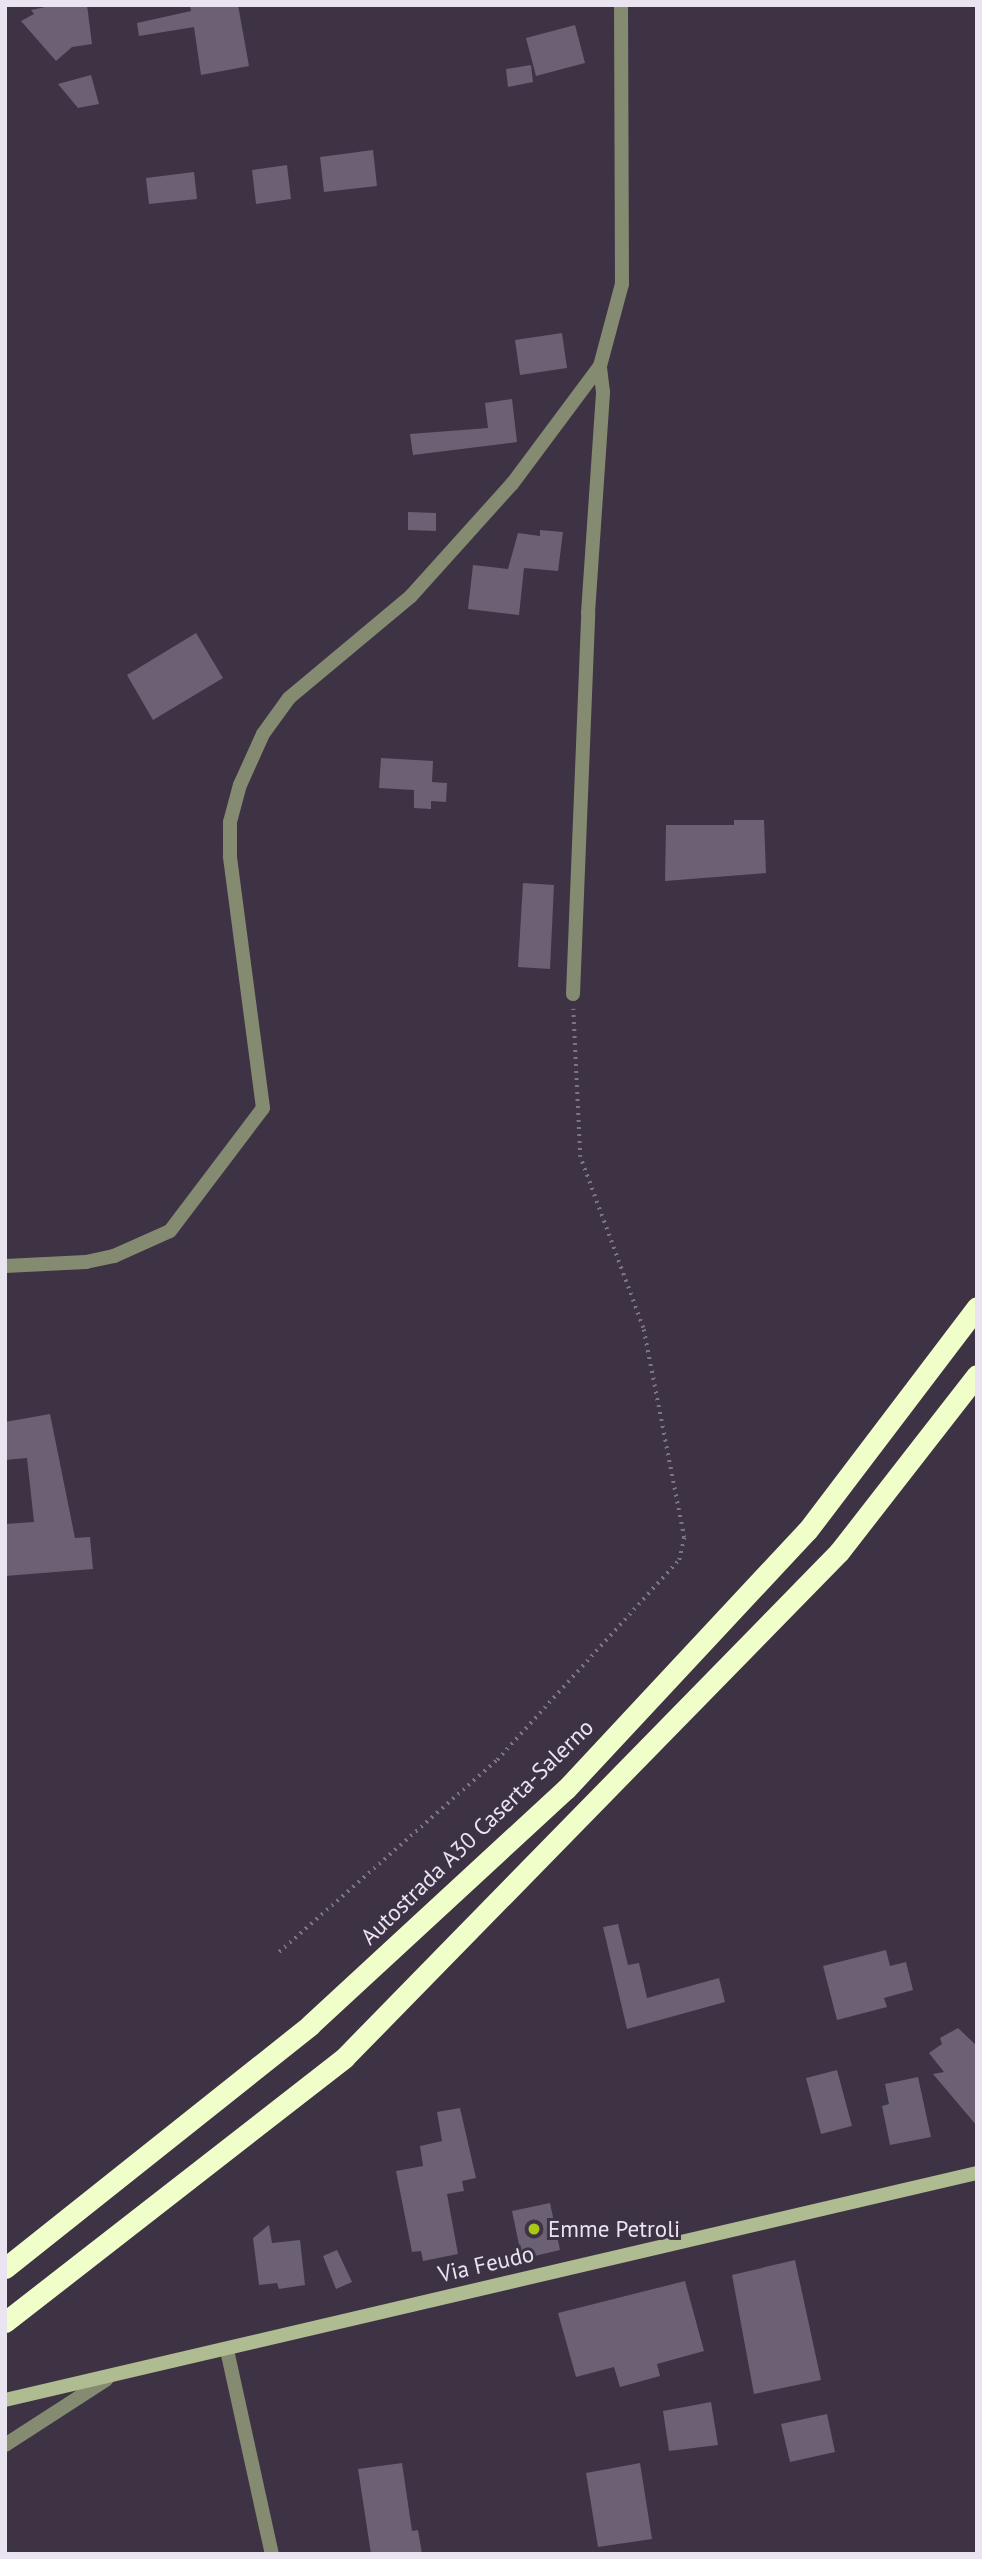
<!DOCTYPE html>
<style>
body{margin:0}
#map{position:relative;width:982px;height:2559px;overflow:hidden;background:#3d3345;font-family:"PT Sans",sans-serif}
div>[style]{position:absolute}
.building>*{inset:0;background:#6b6074}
.path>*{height:3.5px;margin-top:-1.75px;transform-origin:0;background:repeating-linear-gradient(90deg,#7d7584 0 2px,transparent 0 7px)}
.street>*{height:14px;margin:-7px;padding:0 7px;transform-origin:7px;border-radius:7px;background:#848b71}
.secondary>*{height:14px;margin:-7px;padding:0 7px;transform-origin:7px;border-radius:7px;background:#afbb90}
.highway>*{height:21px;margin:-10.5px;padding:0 10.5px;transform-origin:10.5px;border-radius:10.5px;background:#f0ffca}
.dots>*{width:19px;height:19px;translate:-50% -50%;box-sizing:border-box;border:4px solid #3d3345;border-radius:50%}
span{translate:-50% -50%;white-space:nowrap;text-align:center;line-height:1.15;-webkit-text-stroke:6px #3d3345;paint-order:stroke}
.street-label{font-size:23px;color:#eae4f0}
.poi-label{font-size:23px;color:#eae4f0}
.left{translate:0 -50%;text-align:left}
.frame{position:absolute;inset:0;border:7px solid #eae4f0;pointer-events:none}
</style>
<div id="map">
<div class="building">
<i style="clip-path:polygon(55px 5px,87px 5px,92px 44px,72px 47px,56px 61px,21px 21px,34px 14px,31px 10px)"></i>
<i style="clip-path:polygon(190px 5px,238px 5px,249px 66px,201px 75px,194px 27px,139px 36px,137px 23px,191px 11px)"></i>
<i style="clip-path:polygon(575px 25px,585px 63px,536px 76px,526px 38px)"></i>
<i style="clip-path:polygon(531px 65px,533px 82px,508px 87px,506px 69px)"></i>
<i style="clip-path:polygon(91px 75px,99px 104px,78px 108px,58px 84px)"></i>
<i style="clip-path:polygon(373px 150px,377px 186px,324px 192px,320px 157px)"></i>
<i style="clip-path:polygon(287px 165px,291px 199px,256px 204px,252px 170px)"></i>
<i style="clip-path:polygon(194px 172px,197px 199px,149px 204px,146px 178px)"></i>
<i style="clip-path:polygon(562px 333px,567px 368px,520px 375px,515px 340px)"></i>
<i style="clip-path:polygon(512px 399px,517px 442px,413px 455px,410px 434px,488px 428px,485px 403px)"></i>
<i style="clip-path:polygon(408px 512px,436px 513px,436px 531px,408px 530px)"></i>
<i style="clip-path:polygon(540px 530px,563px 532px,558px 571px,524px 568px,519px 615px,468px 609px,473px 565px,508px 569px,518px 533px,540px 536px)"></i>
<i style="clip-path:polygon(196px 633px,223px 678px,153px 720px,127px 675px)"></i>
<i style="clip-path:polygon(381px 758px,433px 761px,432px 782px,447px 783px,446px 802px,431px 801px,431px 809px,414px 808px,414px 790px,379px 788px)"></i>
<i style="clip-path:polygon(734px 820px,764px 820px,766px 873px,665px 881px,666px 825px,734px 825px)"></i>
<i style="clip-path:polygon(523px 883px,554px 885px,550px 969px,518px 967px)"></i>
<i style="clip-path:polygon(50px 1414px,75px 1538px,90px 1537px,93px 1569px,5px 1576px,5px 1524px,34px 1522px,27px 1458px,5px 1460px,5px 1422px)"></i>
<i style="clip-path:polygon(618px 1924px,628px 1965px,639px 1963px,647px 1998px,719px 1978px,725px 2002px,627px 2029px,603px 1927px)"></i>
<i style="clip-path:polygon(886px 1950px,890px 1966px,906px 1962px,913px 1990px,884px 1998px,887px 2007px,837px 2020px,823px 1966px)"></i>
<i style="clip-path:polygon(958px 2028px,977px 2046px,977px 2126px,933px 2074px,944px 2072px,929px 2053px,942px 2044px,940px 2038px)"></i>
<i style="clip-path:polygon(837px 2070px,852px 2126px,821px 2134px,806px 2078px)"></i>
<i style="clip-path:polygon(918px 2077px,931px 2137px,890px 2145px,882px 2106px,889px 2104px,885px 2084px)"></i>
<i style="clip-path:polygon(460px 2108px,476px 2178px,462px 2181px,464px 2191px,447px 2194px,458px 2254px,423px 2261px,421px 2251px,412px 2252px,396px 2171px,423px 2166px,420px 2146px,442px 2141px,437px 2112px)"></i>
<i style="clip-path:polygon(550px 2203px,560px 2250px,522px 2259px,512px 2211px)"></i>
<i style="clip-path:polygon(269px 2225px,272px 2243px,300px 2240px,305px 2285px,279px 2289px,277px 2283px,259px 2285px,253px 2238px)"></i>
<i style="clip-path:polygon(337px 2250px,352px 2282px,336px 2289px,323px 2256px)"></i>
<i style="clip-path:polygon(795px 2260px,821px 2380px,754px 2394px,732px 2275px)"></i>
<i style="clip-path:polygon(685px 2281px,704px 2351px,657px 2364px,660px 2376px,620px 2387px,614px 2367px,576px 2377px,558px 2313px)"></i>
<i style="clip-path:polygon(711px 2402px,718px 2445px,669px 2451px,663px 2411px)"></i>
<i style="clip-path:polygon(827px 2414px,835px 2452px,790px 2462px,781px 2424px)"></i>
<i style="clip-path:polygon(402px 2463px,412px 2531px,418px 2530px,422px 2554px,371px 2554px,358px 2469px)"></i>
<i style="clip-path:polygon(640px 2463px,652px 2539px,598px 2547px,586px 2473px)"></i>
</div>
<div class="path">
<i style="left:279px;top:1952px;width:290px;rotate:-41.4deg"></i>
<i style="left:497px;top:1760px;width:270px;rotate:-47.7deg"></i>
<i style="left:679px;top:1560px;width:23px;rotate:-77deg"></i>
<i style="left:684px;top:1538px;width:214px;rotate:-101deg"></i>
<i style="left:643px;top:1328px;width:182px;rotate:-110.2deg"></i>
<i style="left:580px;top:1157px;width:148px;rotate:-92.7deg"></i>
</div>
<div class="street">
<i style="left:573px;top:994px;width:381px;rotate:-87.7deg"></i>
<i style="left:588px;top:613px;width:222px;rotate:-86.1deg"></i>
<i style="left:603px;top:392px;width:26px;rotate:-97deg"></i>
<i style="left:5px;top:1266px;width:81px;rotate:-2.8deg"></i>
<i style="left:86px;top:1262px;width:29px;rotate:-12deg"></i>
<i style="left:114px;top:1256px;width:61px;rotate:-24.1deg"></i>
<i style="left:170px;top:1231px;width:154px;rotate:-52.9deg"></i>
<i style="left:263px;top:1108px;width:254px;rotate:-97.5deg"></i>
<i style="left:230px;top:856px;width:34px;rotate:-90deg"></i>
<i style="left:230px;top:822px;width:38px;rotate:-75deg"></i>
<i style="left:240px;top:785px;width:56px;rotate:-65.7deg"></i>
<i style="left:263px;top:734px;width:44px;rotate:-54.2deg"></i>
<i style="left:289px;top:698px;width:159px;rotate:-39.9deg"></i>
<i style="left:411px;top:596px;width:151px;rotate:-48deg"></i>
<i style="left:512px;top:484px;width:147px;rotate:-53.3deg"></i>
<i style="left:600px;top:366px;width:85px;rotate:-75deg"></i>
<i style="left:622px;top:284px;width:279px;rotate:-90.2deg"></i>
<i style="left:227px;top:2350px;width:209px;rotate:77.6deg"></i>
<i style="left:5px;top:2445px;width:121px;rotate:-32.9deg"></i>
</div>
<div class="secondary">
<i style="left:5px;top:2400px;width:998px;rotate:-13.15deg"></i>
</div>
<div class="highway">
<i style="left:5px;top:2268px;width:390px;rotate:-38.5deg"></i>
<i style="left:310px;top:2025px;width:348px;rotate:-42.7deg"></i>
<i style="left:566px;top:1789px;width:353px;rotate:-47deg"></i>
<i style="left:807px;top:1531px;width:281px;rotate:-52.8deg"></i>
<i style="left:5px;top:2322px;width:430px;rotate:-37.9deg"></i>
<i style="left:344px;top:2058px;width:708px;rotate:-45.63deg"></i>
<i style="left:839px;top:1552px;width:224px;rotate:-52.1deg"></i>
</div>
<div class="dots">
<i style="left:534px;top:2229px;background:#a9c719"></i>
</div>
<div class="street-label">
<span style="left:477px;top:1832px;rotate:-44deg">Autostrada A30 Caserta-Salerno</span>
<span style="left:486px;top:2264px;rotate:-13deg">Via Feudo</span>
</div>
<div class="poi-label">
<span class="left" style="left:548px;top:2229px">Emme Petroli</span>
</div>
<div class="frame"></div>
</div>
